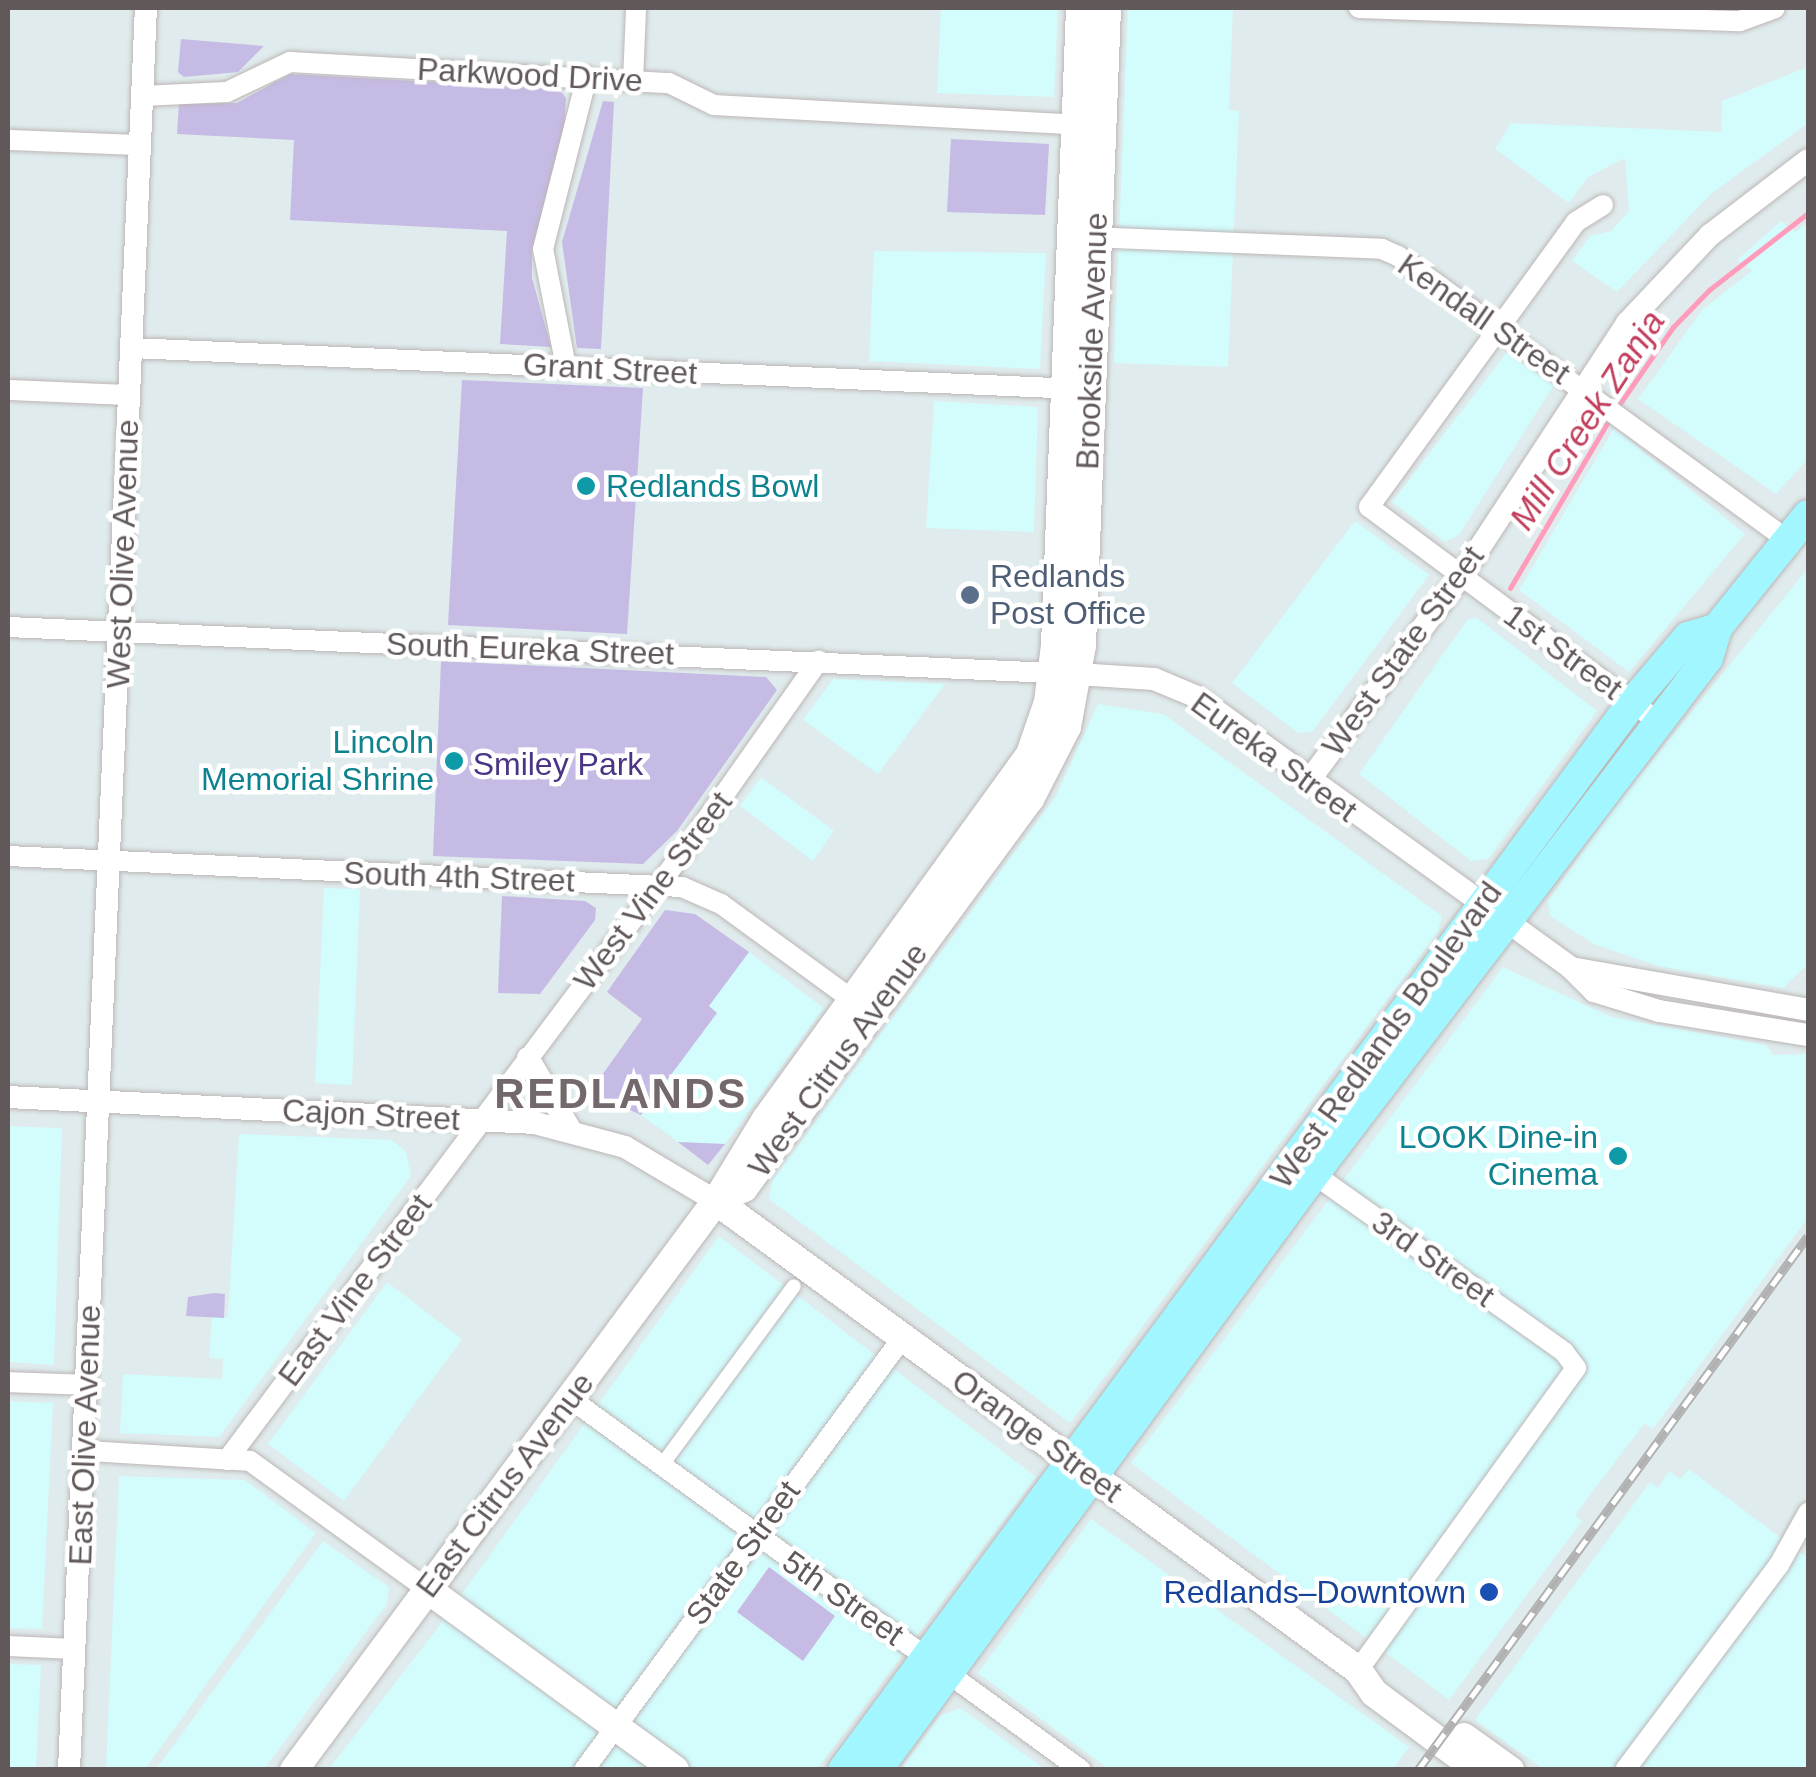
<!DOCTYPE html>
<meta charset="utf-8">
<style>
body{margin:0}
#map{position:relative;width:1816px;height:1777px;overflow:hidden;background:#dfebec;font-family:Helvetica,sans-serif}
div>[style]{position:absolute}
.commercial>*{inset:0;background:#d3fcfd}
.green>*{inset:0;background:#c6bbe4}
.stream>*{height:5px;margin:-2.5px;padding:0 2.5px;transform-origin:2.5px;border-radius:2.5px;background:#ff9cbb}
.roads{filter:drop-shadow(0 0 2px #bdb5b6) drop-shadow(0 0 2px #bdb5b6)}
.pedestrian>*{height:14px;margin:-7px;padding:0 7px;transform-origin:7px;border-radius:7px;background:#fff}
.minor>*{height:20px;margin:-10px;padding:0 10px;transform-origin:10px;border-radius:10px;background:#fff}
.tertiary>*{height:22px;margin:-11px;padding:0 11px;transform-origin:11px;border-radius:11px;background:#fff}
.secondary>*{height:28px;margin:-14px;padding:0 14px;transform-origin:14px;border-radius:14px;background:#fff}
.primary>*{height:30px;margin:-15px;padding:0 15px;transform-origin:15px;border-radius:15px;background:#a1f6ff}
.rail>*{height:9px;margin-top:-4.5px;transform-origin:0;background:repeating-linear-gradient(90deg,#fff 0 15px,#b2b1b1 0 30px);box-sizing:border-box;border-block:2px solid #b2b1b1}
.dots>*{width:28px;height:28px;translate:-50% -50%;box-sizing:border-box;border:5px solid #fff;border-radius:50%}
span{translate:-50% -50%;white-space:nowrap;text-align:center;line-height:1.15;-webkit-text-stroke:9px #fff;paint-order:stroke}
.street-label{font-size:32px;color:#61585a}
.culture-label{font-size:32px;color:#0d838f}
.left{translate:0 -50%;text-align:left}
.right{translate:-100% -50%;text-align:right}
.service-label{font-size:32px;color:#4e5e75}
.park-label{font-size:32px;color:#4c3484}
.transit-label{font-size:32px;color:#164399}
.water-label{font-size:35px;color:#c1405e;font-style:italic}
.district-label{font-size:42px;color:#73696c;font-weight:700;letter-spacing:2.5px}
.frame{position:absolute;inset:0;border:10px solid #61585a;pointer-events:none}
</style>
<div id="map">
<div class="commercial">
<i style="clip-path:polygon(941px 8px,1058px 8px,1054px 97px,937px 93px)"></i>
<i style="clip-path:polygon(1128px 8px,1233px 8px,1229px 110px,1239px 111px,1228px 367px,1114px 363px)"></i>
<i style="clip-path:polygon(1808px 67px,1808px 123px,1711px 194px,1617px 292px,1572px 261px,1590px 236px,1611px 231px,1629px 211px,1625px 158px,1588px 177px,1569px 203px,1495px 149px,1511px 123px,1721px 132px,1722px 101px)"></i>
<i style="clip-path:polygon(1781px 221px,1795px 232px,1808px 222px,1808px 459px,1776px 494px,1638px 399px,1703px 309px,1752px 271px,1737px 260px)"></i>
<i style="clip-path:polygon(874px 251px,1046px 253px,1040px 369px,869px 361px)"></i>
<i style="clip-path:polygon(1507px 352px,1554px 385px,1459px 535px,1445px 542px,1392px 502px)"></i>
<i style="clip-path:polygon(934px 401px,1038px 407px,1034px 532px,926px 528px)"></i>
<i style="clip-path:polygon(1614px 428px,1745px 534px,1629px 672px,1519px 590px)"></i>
<i style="clip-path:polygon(1355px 521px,1429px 575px,1313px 731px,1298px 733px,1232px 683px)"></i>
<i style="clip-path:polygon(1808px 568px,1808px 964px,1783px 988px,1658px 966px,1594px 944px,1550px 916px,1548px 901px,1613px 809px)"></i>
<i style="clip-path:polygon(1476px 617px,1597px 711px,1488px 859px,1471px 861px,1359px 774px,1467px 620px)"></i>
<i style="clip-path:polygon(833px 679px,945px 684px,878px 774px,803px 720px)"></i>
<i style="clip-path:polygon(1098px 704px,1163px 714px,1442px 916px,1438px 932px,1070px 1423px,769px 1199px,772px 1181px,1056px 796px)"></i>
<i style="clip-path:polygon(761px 777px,834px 831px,813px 861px,740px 806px)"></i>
<i style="clip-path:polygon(324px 888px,360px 889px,352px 1085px,315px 1083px)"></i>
<i style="clip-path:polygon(749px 952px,824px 1008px,725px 1144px,678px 1142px,641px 1115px,717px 1013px,708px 1006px)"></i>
<i style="clip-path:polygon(1503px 967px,1611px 1017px,1766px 1045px,1773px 1055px,1808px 1054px,1808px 1218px,1653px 1429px,1644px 1424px,1575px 1515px,1582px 1521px,1449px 1700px,1131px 1463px)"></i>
<i style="clip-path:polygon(8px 1126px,62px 1128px,54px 1365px,8px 1362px)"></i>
<i style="clip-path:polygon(239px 1134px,392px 1140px,406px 1152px,411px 1176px,219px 1437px,120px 1433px,123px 1374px,222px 1379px,223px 1359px,209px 1358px,212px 1317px,228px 1317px)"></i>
<i style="clip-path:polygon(719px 1236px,1036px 1477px,817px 1769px,328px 1770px,439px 1626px)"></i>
<i style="clip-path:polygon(387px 1282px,462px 1339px,344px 1501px,268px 1444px)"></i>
<i style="clip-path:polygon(8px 1401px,53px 1403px,42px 1629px,8px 1628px)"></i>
<i style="clip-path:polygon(1689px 1469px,1808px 1558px,1808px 1769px,1543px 1769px,1475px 1720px,1650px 1482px,1658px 1488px,1669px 1471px,1680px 1479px)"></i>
<i style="clip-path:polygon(119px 1476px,245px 1480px,316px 1533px,145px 1769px,106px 1769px)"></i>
<i style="clip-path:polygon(1091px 1519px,1409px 1747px,1393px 1769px,1109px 1769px,978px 1673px)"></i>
<i style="clip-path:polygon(323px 1541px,389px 1587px,387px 1604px,264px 1769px,156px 1769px)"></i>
<i style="clip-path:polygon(8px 1664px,41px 1665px,36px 1769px,8px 1769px)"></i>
<i style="clip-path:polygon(960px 1708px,1045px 1769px,901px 1769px,940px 1716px)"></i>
</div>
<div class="green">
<i style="clip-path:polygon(181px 39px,264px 46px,238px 72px,184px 77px,178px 72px)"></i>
<i style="clip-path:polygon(290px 74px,559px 89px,566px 98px,564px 128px,532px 251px,532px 278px,551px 347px,500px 344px,507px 231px,290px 220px,294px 140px,177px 134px,179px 104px,237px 103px)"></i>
<i style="clip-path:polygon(603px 101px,614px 102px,601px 349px,577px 348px,562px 242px)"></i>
<i style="clip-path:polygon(951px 139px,1049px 144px,1045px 215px,947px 212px)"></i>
<i style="clip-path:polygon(462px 380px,643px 388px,627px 634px,448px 625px)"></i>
<i style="clip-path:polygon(441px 661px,766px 677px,777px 690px,677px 831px,643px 864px,433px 856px)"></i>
<i style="clip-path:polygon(502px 896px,585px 901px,596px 908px,595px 920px,540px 994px,498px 993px)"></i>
<i style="clip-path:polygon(665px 910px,695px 914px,749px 952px,709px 1006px,717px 1013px,641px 1115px,590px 1092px,642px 1019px,607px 992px)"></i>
<i style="clip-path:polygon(678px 1142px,725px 1144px,708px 1165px)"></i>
<i style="clip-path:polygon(214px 1293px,225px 1294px,224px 1318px,186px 1316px,188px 1297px)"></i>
<i style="clip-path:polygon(769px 1567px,835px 1616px,803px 1661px,737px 1612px)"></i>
</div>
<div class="stream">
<i style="left:1616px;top:409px;width:100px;rotate:-55.2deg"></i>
<i style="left:1673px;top:327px;width:52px;rotate:-45.8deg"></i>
<i style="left:1709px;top:290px;width:125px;rotate:-37.9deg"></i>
<i style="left:1510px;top:588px;width:197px;rotate:-59.5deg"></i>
</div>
<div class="roads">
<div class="pedestrian">
<i style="left:662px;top:1465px;width:222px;rotate:-53.6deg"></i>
</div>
<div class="minor">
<i style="left:1359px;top:8px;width:381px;rotate:2deg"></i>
<i style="left:1740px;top:21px;width:37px;rotate:-20deg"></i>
<i style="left:633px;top:81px;width:73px;rotate:-87.6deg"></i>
<i style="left:142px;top:96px;width:85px;rotate:-2.7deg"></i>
<i style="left:227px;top:92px;width:70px;rotate:-25.5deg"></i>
<i style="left:290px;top:62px;width:380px;rotate:3.2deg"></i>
<i style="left:669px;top:83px;width:50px;rotate:26.1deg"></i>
<i style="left:714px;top:105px;width:376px;rotate:3.1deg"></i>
<i style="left:8px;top:140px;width:132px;rotate:2.2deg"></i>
<i style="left:1603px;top:205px;width:32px;rotate:148deg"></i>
<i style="left:1576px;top:222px;width:352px;rotate:126deg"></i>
<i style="left:1369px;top:507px;width:359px;rotate:36.6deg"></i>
<i style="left:1088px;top:237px;width:294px;rotate:2.3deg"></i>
<i style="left:1382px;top:249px;width:17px;rotate:24deg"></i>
<i style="left:1398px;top:256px;width:482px;rotate:36.1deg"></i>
<i style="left:131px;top:348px;width:947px;rotate:2.48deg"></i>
<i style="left:566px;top:367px;width:120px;rotate:-101deg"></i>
<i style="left:543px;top:249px;width:178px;rotate:-75.7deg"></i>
<i style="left:8px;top:390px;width:121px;rotate:2.4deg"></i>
<i style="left:8px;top:627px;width:1046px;rotate:2.52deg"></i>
<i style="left:8px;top:856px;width:675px;rotate:2.63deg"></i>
<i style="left:682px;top:887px;width:43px;rotate:23.6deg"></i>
<i style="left:721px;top:904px;width:175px;rotate:36.1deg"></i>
<i style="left:1304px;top:1167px;width:319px;rotate:35.4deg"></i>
<i style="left:1564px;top:1352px;width:20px;rotate:53deg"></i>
<i style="left:1576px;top:1368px;width:372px;rotate:125.8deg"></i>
<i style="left:8px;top:1382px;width:80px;rotate:2.1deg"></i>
<i style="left:568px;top:1397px;width:634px;rotate:36.02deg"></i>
<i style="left:88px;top:1451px;width:162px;rotate:3.5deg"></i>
<i style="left:250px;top:1461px;width:218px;rotate:35.9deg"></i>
<i style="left:227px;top:1460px;width:763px;rotate:-53.1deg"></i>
<i style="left:685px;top:850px;width:232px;rotate:-54.8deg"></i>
<i style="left:8px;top:1646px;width:67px;rotate:2.6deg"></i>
<i style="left:584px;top:1770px;width:538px;rotate:-53.62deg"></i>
<i style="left:1625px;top:1770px;width:256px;rotate:-53.1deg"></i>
<i style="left:1779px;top:1565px;width:60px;rotate:-60.9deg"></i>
</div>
<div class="tertiary">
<i style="left:1062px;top:673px;width:92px;rotate:3.7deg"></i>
<i style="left:1154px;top:679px;width:47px;rotate:22.7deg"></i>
<i style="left:1197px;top:697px;width:462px;rotate:35.9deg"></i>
<i style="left:1571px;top:968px;width:33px;rotate:45deg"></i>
<i style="left:1594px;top:991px;width:68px;rotate:17.1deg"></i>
<i style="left:1659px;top:1011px;width:151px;rotate:9.2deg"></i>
<i style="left:1308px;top:782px;width:257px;rotate:-53.4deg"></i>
<i style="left:1461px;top:576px;width:303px;rotate:-56.7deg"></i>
<i style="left:1627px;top:323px;width:121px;rotate:-46.7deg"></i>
<i style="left:1710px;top:235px;width:123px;rotate:-37.4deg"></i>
<i style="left:1571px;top:968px;width:241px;rotate:10deg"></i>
<i style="left:528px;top:1058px;width:82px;rotate:59.4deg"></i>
<i style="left:8px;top:1097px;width:528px;rotate:2.82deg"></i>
<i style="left:535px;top:1123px;width:93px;rotate:14.9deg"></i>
<i style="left:625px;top:1147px;width:106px;rotate:30.7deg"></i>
<i style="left:69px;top:1770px;width:1764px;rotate:-87.5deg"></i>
</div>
<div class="secondary">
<i style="left:716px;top:1201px;width:31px;rotate:-25deg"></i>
<i style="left:744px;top:1188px;width:483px;rotate:-53.7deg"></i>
<i style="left:1030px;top:799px;width:81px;rotate:-62.8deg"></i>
<i style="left:1067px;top:727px;width:83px;rotate:-79.6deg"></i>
<i style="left:1082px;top:645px;width:637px;rotate:-87.75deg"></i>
<i style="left:716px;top:1201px;width:795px;rotate:36.15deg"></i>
<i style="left:1358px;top:1670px;width:28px;rotate:55deg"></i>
<i style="left:1374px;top:1693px;width:129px;rotate:36.5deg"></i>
<i style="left:427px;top:1589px;width:307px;rotate:36.1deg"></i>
<i style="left:1464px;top:1737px;width:57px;rotate:35.7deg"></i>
<i style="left:294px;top:1770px;width:708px;rotate:-53.44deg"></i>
<i style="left:716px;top:1201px;width:96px;rotate:-58.6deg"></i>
<i style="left:766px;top:1119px;width:450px;rotate:-54.1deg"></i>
<i style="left:1030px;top:754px;width:55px;rotate:-70.9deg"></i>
<i style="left:1048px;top:702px;width:57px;rotate:-83deg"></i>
<i style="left:1055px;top:645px;width:637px;rotate:-87.75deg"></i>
</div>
<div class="primary">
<i style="left:843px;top:1770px;width:1327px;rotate:-53.52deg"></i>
<i style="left:1632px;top:703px;width:87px;rotate:-49.7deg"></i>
<i style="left:1688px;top:637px;width:30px;rotate:-17deg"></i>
<i style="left:877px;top:1770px;width:755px;rotate:-53.72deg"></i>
<i style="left:1324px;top:1161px;width:633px;rotate:-52.64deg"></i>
<i style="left:1708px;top:658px;width:31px;rotate:-73deg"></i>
<i style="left:1717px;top:628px;width:145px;rotate:-51.2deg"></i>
</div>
</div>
<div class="rail">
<i style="left:1418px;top:1770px;width:661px;rotate:-53.86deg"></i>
</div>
<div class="dots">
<i style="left:586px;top:486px;background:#0f9aa8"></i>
<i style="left:970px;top:595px;background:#5c6f8a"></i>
<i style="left:454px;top:761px;background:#0f9aa8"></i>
<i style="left:1618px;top:1156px;background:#0f9aa8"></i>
<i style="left:1489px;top:1592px;background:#1a4fb4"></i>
</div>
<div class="street-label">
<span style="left:530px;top:75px;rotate:3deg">Parkwood Drive</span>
<span style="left:1484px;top:319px;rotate:35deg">Kendall Street</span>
<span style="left:1092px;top:341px;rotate:-88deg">Brookside Avenue</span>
<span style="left:610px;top:369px;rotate:3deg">Grant Street</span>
<span style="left:123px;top:554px;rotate:-88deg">West Olive Avenue</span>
<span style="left:530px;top:649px;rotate:2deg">South Eureka Street</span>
<span style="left:1403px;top:651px;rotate:-54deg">West State Street</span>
<span style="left:1563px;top:652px;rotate:36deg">1st Street</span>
<span style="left:1274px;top:757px;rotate:36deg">Eureka Street</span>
<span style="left:459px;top:877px;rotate:2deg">South 4th Street</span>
<span style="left:653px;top:891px;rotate:-53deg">West Vine Street</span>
<span style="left:1386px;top:1035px;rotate:-54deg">West Redlands Boulevard</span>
<span style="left:838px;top:1060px;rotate:-54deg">West Citrus Avenue</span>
<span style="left:371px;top:1115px;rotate:3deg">Cajon Street</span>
<span style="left:1433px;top:1259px;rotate:35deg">3rd Street</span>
<span style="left:355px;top:1290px;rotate:-53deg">East Vine Street</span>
<span style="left:85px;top:1435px;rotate:-88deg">East Olive Avenue</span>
<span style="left:1037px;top:1436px;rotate:36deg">Orange Street</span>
<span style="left:505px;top:1485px;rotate:-53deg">East Citrus Avenue</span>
<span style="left:743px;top:1553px;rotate:-54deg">State Street</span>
<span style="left:843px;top:1598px;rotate:35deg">5th Street</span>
</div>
<div class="culture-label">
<span class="left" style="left:606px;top:486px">Redlands Bowl</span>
<span class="right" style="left:434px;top:761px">Lincoln<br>Memorial Shrine</span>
<span class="right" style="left:1598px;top:1156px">LOOK Dine-in<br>Cinema</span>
</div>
<div class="service-label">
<span class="left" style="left:990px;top:595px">Redlands<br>Post Office</span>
</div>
<div class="park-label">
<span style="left:558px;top:764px">Smiley Park</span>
</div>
<div class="transit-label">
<span class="right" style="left:1466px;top:1592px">Redlands–Downtown</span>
</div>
<div class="water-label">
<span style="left:1587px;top:420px;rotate:-57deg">Mill Creek Zanja</span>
</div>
<div class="district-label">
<span style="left:621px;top:1094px">REDLANDS</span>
</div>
<div class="frame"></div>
</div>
